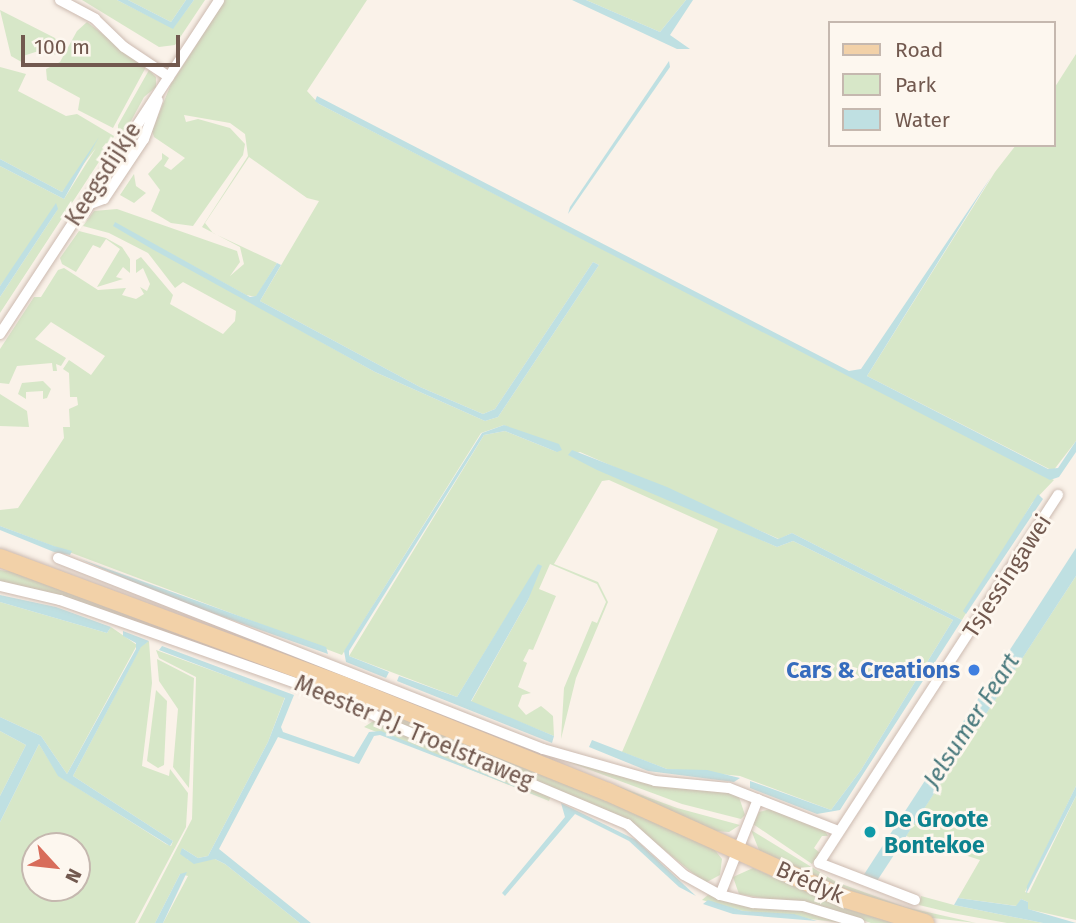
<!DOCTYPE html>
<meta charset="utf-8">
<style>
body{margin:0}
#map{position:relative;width:1076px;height:923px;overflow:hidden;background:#faf2e9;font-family:"Fira Sans",sans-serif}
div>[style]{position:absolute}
.green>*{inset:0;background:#d7e7c8}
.water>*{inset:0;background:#bfe0e2}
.roads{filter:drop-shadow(0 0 2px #ccbab0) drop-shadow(0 0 2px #ccbab0)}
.street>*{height:10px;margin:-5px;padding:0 5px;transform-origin:5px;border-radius:5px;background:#fff}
.primary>*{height:18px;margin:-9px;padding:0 9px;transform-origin:9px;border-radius:9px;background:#f2d1a8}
.dots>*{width:19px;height:19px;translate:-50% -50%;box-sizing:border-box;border:4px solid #fdf7ef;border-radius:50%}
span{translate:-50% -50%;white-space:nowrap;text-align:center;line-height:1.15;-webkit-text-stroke:6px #fdf7ef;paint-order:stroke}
.street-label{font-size:23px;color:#72594f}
.shop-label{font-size:23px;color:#366cbe;font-weight:700}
.right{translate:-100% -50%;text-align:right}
.culture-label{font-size:23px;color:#0d838f;font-weight:700}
.left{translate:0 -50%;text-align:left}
.water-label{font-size:24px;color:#47787c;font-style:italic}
.legend{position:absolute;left:828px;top:21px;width:228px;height:126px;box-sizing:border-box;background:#fdf7ef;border:2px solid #c5b8af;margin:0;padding:9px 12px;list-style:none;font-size:21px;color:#72594f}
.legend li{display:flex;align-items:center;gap:14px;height:35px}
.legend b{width:35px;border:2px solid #c5b8af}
.north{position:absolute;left:21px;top:832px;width:70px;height:70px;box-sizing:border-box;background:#fdf7ef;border:2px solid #c5b8af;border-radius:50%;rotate:117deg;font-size:19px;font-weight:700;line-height:28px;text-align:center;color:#72594f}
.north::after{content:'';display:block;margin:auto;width:24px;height:32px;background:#d86d5b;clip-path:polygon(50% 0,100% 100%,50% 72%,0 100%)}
.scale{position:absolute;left:21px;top:35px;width:159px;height:32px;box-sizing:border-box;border:4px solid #72594f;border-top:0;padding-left:9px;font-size:21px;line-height:24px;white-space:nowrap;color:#72594f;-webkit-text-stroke:5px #fdf7ef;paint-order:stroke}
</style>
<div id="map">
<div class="green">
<i style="clip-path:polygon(82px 0,117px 0,173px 28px,194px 0,205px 0,175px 45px,159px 47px)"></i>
<i style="clip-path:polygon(128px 0,186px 0,171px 22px)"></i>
<i style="clip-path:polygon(evenodd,225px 0,367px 0,307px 91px,319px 104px,1054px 480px,1032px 503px,962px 620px,792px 533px,779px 539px,580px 452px,569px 455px,777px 547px,793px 541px,953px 620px,861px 770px,831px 810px,740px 776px,667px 769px,622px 752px,718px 529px,609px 480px,602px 481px,554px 564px,598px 582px,608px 602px,576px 678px,561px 739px,564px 688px,592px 621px,597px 623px,606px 602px,597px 584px,550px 564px,539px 589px,556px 596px,533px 650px,529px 649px,523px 661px,527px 663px,518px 687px,531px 693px,522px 695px,518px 706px,526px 715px,541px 706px,546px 710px,553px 716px,554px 736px,471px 702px,528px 600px,539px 564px,457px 697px,349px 656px,484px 435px,505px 431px,557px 452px,504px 425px,481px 433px,342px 655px,0 526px,0 510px,18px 508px,64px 438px,63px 427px,70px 427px,69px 409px,78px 405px,77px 397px,70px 397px,69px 373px,63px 369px,69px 360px,91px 375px,105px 356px,51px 322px,35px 339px,66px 358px,61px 366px,56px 364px,57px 371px,53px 371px,52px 363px,17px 366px,9px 384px,0 383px,0 349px,34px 297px,41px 297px,58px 270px,64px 268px,98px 290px,126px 288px,122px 295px,136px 299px,144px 294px,140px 287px,147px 291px,150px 284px,143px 268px,136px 273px,136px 260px,141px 257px,173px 295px,170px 304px,223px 334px,235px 321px,236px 311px,183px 282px,175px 288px,148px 253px,109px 233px,83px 226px,94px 211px,117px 209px,237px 251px,240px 262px,230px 276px,244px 264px,240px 247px,202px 227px,248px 156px,245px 134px,230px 123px,184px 115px,186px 122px,198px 119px,230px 128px,245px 144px,243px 155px,193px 226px,171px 223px,151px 211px,160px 190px,148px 174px,162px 159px,162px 153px,169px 158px,164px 166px,171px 170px,185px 158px,154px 137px,152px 131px,171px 84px,225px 0,249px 157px,307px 198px,319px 201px,260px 301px,420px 387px,483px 414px,495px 409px,593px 262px,599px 265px,498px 417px,485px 421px,375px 372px,114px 226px,115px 223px,246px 295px,256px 297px,277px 263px,213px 233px,205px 223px,249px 157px)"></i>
<i style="clip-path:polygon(586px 0,686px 0,660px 32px)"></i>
<i style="clip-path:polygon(0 10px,55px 38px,59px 46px,55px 55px,51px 47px,23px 56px,25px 64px,11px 56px)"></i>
<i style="clip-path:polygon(87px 22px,146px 67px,113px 128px,78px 110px,80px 98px,47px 80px,46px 69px,60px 62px,77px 31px)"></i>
<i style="clip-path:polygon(1076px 54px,1076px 441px,1053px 471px,867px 376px,995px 172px,1016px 145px,1053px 145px,1053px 90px)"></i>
<i style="clip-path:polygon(0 67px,26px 74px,18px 91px,66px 116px,77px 114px,114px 136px,110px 145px,106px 143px,102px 148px,106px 151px,0 313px,0 297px,58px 209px,0 286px,0 166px,64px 199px,96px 148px,62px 192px,0 159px)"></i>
<i style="clip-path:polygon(149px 70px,156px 77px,156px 87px,144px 97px,118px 145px,118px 125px)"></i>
<i style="clip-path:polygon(134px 174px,136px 186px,146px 193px,134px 203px,120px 195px)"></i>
<i style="clip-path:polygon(79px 231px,106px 238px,122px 247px,130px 259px,130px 273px,123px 267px,116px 277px,123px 279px,97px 287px,120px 249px,106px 239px,100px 248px,93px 245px,76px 272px,62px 264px,60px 258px)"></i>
<i style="clip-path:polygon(43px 381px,51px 389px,47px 398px,43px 399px,43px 391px,26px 392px,26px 399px,18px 394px,22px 383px)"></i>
<i style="clip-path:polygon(0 394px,27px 411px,29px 427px,0 426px)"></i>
<i style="clip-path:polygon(0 570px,22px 573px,287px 671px,609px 800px,714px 849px,722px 859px,720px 875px,705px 883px,626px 819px,397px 723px,357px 701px,293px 676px,0 582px)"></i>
<i style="clip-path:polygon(1076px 576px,1076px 786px,1025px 892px,1029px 893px,1076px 796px,1076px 920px,1027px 909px,1028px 902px,1021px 899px,1017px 906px,958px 898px,980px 860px,906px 836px)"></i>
<i style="clip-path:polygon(0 602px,107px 633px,111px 627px,137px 645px,67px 774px,41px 736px,0 717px)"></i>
<i style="clip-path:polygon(evenodd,149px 641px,152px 683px,142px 766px,169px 776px,170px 769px,188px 793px,186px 827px,135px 923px,0 923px,0 822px,39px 744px,59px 776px,166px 844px,171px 846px,173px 841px,73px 776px,141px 646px,149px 641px,35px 846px,77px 846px,77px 888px,35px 888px,35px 846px)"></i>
<i style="clip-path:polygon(156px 650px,285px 697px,268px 742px,208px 856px,198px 858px,182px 848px,188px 860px,215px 859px,225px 864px,300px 923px,163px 923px,188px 876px,180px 874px,155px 923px,138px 923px,192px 819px,196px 677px,159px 658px)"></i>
<i style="clip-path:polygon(157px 659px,194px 678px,189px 788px,173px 767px,178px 709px,159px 681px)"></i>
<i style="clip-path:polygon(156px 690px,167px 701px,164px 765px,158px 768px,147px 761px)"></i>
<i style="clip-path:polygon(375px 720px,551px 796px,549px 801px,364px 727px)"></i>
<i style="clip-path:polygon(0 731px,26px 745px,0 796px)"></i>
<i style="clip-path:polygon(566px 761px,719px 789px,739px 797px,745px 815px,741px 819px,682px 804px)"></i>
<i style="clip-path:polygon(582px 773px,677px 808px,740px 825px,729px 832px,716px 831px)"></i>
<i style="clip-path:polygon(770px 809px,824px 829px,828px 836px,822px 836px,814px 848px,820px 853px,812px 864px,753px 824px,759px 812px)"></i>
<i style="clip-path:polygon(751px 830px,836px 882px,905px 907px,976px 923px,924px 917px,839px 888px,759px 850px)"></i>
<i style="clip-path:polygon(753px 868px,813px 894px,901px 923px,871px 923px,832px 910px,739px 894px,733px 877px)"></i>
<i style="clip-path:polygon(709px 894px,809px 911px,844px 923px,743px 911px,702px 900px)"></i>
<i style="clip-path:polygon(921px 896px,954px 905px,1043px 923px,1007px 923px,952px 913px,919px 905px)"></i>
</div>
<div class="water">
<i style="clip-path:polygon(117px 0,128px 0,171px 22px,186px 0,194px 0,173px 29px)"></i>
<i style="clip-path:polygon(572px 0,586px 0,660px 32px,686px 0,693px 0,670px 35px,690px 49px,677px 49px)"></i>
<i style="clip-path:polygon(669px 61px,670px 67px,568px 214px,570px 207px)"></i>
<i style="clip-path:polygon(317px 96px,849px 371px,861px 369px,991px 177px,867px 376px,1048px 469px,1058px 468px,1076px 441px,1076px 452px,1059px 477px,1050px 480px,319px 104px,315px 101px)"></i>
<i style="clip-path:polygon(99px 137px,64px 199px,0 166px,0 159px,62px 192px)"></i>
<i style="clip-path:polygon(56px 203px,58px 209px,0 297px,0 286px)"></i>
<i style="clip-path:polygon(115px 222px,250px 297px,256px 296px,277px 263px,281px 265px,260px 301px,420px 387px,483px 414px,495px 409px,593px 262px,599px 265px,498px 417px,485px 421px,375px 372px,152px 249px,113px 226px)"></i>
<i style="clip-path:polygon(504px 425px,559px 444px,562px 450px,557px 452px,505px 431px,484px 435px,349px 651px,349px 656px,389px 672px,386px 678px,346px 662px,344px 651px,482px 433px)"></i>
<i style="clip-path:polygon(572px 450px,667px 487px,778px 539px,792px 533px,962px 620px,840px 810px,817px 814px,750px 788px,750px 781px,831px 810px,861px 770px,953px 620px,793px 541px,777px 547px,597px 470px,568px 455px)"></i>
<i style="clip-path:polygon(1038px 494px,1043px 499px,966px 614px,963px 611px)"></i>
<i style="clip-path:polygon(0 526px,54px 546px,72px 551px,70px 555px,54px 552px,0 530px)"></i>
<i style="clip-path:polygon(1076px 548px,1076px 576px,875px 884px,863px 876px)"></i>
<i style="clip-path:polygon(80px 559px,326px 647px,328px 654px,162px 595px)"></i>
<i style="clip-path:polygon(538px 564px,542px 566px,528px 600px,471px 701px,554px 736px,552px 743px,397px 681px,399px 676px,457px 697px)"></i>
<i style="clip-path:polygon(0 595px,56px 607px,111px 627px,107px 633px,0 602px)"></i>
<i style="clip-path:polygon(123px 631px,149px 641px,141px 647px,73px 776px,173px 841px,170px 846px,58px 776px,39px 744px,0 822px,0 796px,26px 745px,0 731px,0 717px,41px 736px,67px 774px,136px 649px,136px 643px,123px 636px)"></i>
<i style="clip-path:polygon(162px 646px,294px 695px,281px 727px,283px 732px,354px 757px,369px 732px,381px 731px,546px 799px,380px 735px,374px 736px,359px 764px,278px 737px,219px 849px,311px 923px,300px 923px,225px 864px,215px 859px,194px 864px,180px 854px,182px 848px,198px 858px,208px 856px,268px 742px,285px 698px,159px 650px)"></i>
<i style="clip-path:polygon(592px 740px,667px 769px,707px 770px,740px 778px,734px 782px,648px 771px,589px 747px)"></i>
<i style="clip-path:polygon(1076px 786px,1076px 796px,1026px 894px,1027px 886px)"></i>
<i style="clip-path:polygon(561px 803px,636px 840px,696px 896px,679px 887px,629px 841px,575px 814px,505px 896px,502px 893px,565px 817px)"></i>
<i style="clip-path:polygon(187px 872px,163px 923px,155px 923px,180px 874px)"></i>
<i style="clip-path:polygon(958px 898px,1016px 906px,1021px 899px,1028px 902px,1028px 909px,1076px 923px,1043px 923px,954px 905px)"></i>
<i style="clip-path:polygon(708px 900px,743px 911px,794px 914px,817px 921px,733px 914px,703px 904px)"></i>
</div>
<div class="roads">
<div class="street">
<i style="left:60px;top:0;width:40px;rotate:28deg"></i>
<i style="left:95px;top:19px;width:40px;rotate:44deg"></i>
<i style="left:124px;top:47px;width:54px;rotate:33.7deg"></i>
<i style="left:84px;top:214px;width:12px;rotate:-59deg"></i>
<i style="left:90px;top:204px;width:15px;rotate:-20deg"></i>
<i style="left:104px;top:199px;width:72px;rotate:-56.3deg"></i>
<i style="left:144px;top:139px;width:41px;rotate:-70.3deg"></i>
<i style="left:0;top:334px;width:399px;rotate:-56.7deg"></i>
<i style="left:58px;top:558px;width:521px;rotate:21.5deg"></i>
<i style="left:543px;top:749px;width:116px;rotate:15.9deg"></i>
<i style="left:655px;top:781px;width:74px;rotate:5.4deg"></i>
<i style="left:729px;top:788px;width:117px;rotate:21.5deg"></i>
<i style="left:0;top:586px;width:62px;rotate:13.1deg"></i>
<i style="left:60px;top:600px;width:306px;rotate:19.4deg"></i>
<i style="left:349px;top:702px;width:54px;rotate:27.5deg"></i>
<i style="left:397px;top:727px;width:250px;rotate:22.9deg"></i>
<i style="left:627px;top:824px;width:76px;rotate:41.8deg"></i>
<i style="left:684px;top:875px;width:41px;rotate:29.1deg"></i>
<i style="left:720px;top:895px;width:34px;rotate:14deg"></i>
<i style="left:753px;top:903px;width:50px;rotate:3.4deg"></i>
<i style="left:803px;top:906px;width:59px;rotate:16.9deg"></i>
<i style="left:720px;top:895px;width:103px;rotate:-68.4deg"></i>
<i style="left:915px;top:900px;width:103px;rotate:-158.9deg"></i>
<i style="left:819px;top:863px;width:439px;rotate:-57deg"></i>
</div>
<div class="primary">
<i style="left:0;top:558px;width:367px;rotate:20.4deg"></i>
<i style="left:344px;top:686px;width:284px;rotate:21.9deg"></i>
<i style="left:608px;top:792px;width:258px;rotate:24.3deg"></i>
<i style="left:843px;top:898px;width:86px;rotate:17deg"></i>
</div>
</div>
<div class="dots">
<i style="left:974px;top:670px;background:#3f7fe0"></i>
<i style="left:870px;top:832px;background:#0f9aa8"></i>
</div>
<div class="street-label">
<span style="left:103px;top:174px;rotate:-57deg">Keegsdijkje</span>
<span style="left:1007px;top:576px;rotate:-57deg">Tsjessingawei</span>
<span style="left:414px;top:732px;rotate:23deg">Meester P.J. Troelstraweg</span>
<span style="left:810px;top:882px;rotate:24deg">Brédyk</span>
</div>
<div class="shop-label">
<span class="right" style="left:960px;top:670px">Cars &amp; Creations</span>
</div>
<div class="culture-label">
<span class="left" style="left:884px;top:832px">De Groote<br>Bontekoe</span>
</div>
<div class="water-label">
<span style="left:972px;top:721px;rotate:-57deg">Jelsumer Feart</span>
</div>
<ul class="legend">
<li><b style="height:9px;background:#f2d1a8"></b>Road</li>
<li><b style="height:19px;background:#d7e7c8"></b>Park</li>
<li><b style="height:19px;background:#bfe0e2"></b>Water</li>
</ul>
<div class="north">N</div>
<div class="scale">100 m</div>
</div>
